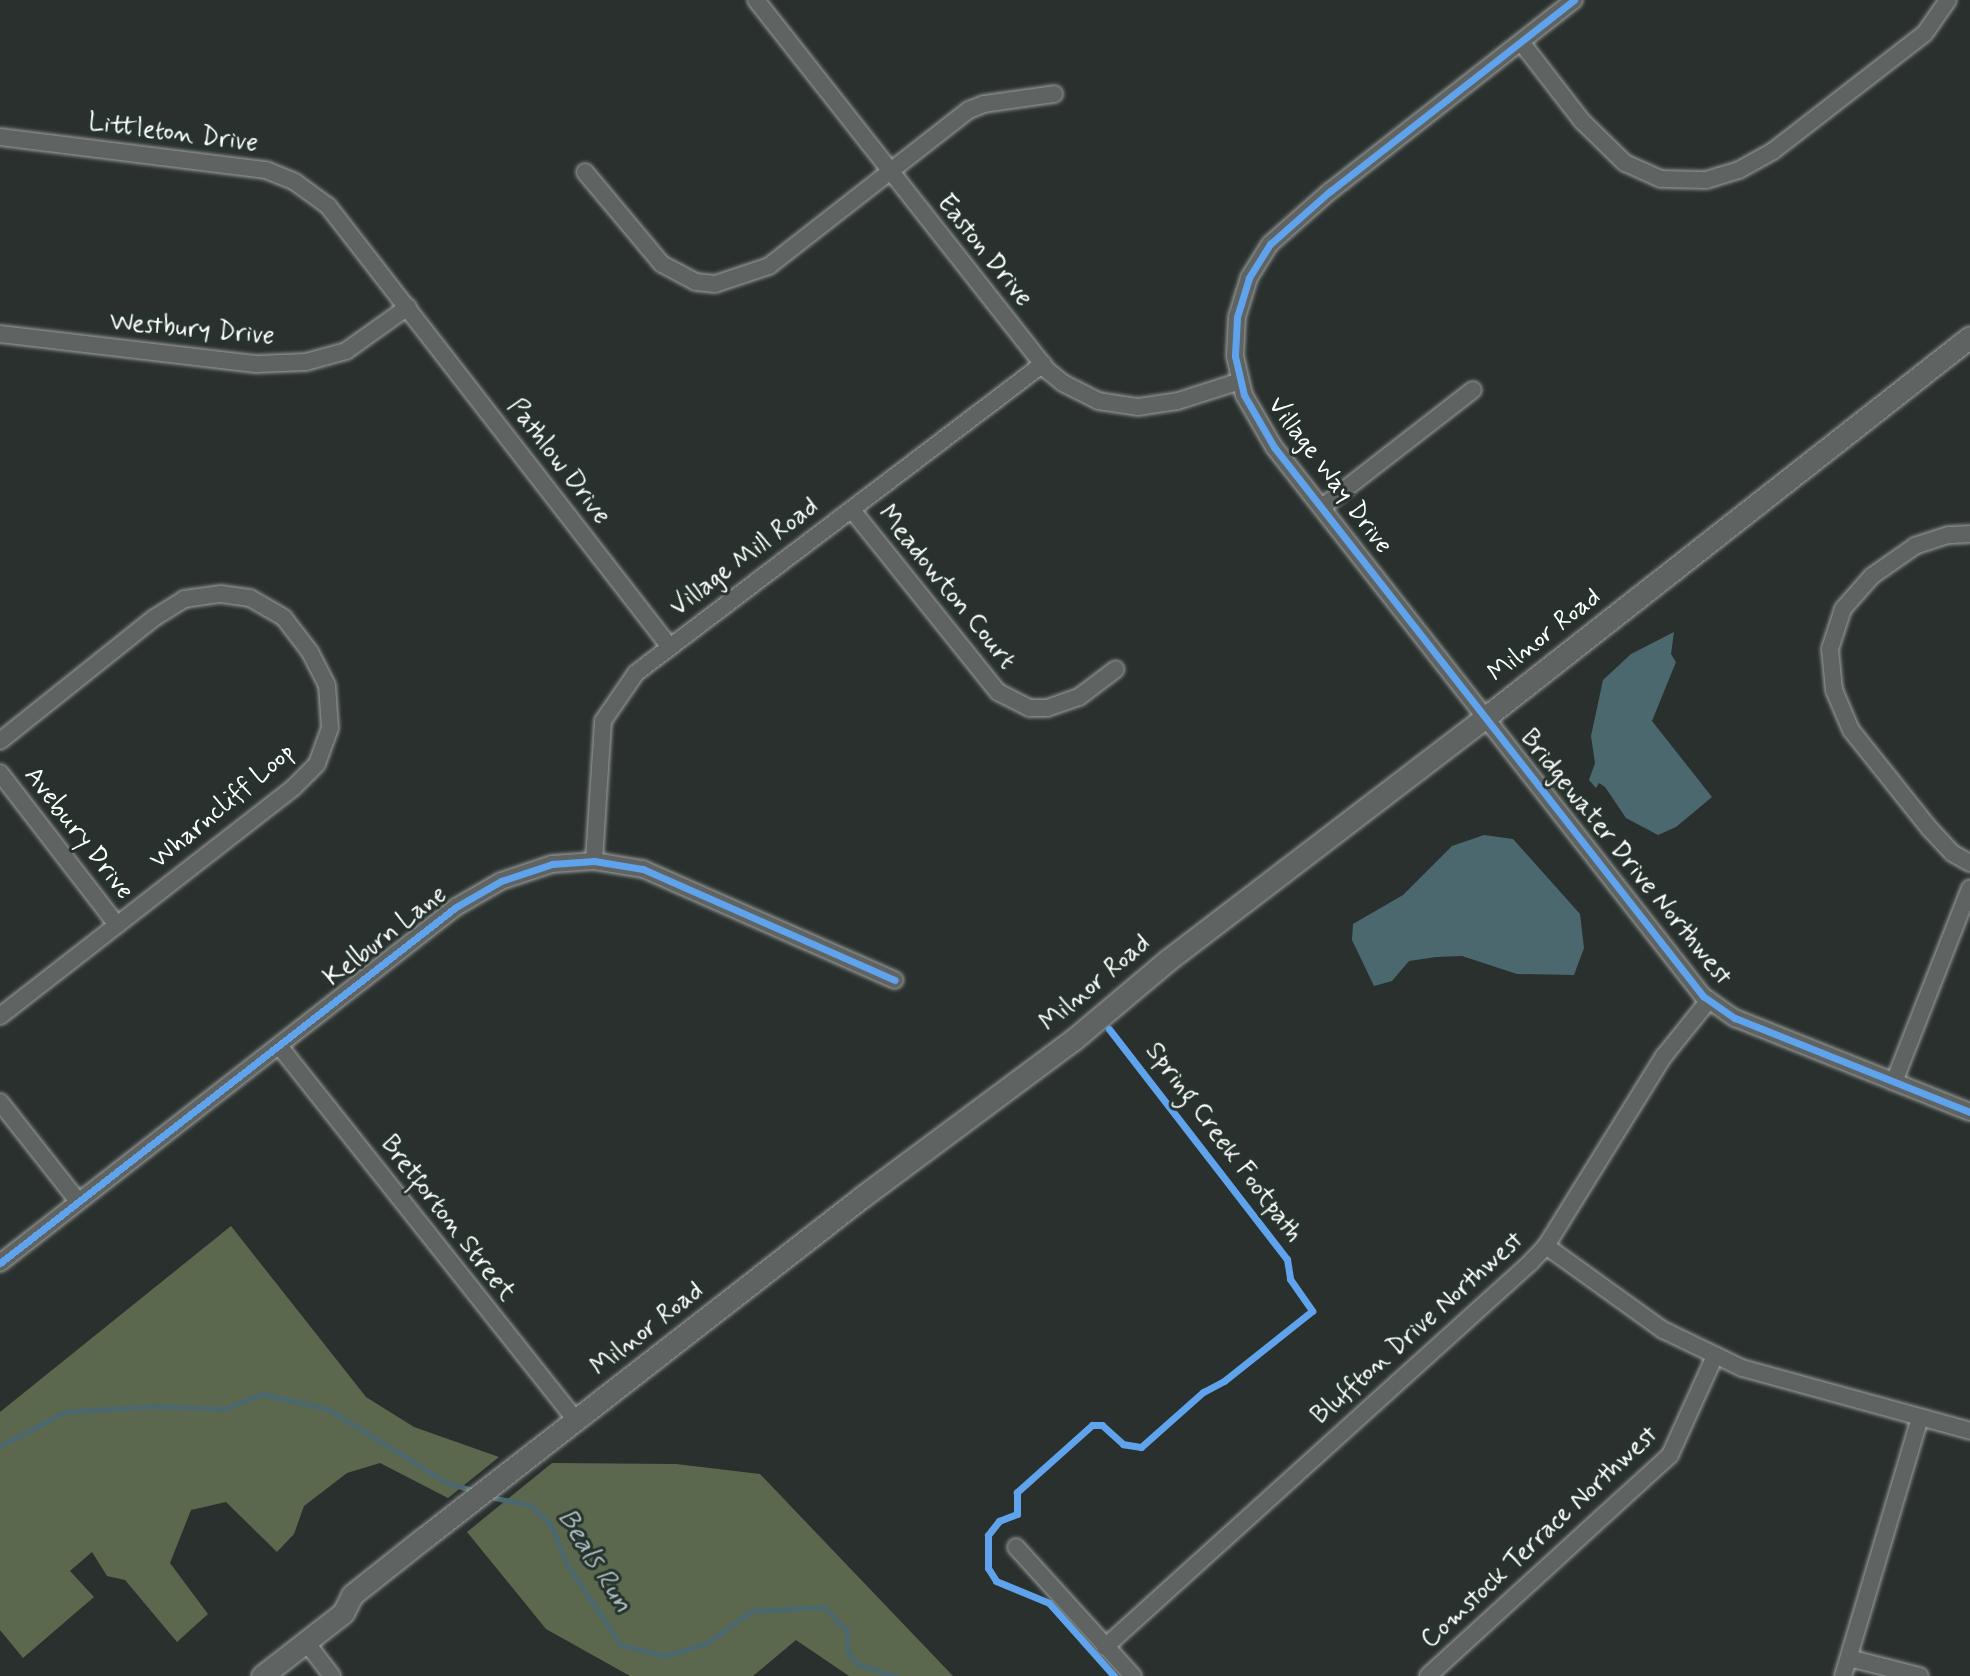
<!DOCTYPE html>
<style>
body{margin:0}
#map{position:relative;width:1970px;height:1676px;overflow:hidden;background:#29302d;font-family:Mynerve,sans-serif}
div>[style]{position:absolute}
.green>*{inset:0;background:#5c684d}
.water>*{inset:0;background:#4c686f}
.stream>*{height:4.5px;margin:-2.25px;padding:0 2.25px;transform-origin:2.25px;border-radius:2.25px;background:#4c686f}
.roads{filter:drop-shadow(0 0 2px #9fa2a0) drop-shadow(0 0 2px #9fa2a0)}
.minor>*{height:16px;margin:-8px;padding:0 8px;transform-origin:8px;border-radius:8px;background:#5f6362}
.secondary>*{height:21px;margin:-10.5px;padding:0 10.5px;transform-origin:10.5px;border-radius:10.5px;background:#5f6362}
.cycleway>*{height:7px;margin:-3.5px;padding:0 3.5px;transform-origin:3.5px;border-radius:3.5px;background:#60a3ed}
span{translate:-50% -50%;white-space:nowrap;text-align:center;line-height:1.15;-webkit-text-stroke:6px #26332d;paint-order:stroke}
.street-label{font-size:26px;color:#fff}
.water-label{font-size:28px;color:#b0bdc1;font-style:italic}
</style>
<div id="map">
<div class="green">
<i style="clip-path:polygon(231px 1226px,366px 1397px,414px 1427px,499px 1457px,448px 1498px,380px 1463px,347px 1473px,304px 1506px,294px 1534px,277px 1552px,226px 1502px,191px 1510px,170px 1563px,208px 1614px,177px 1642px,125px 1580px,107px 1576px,92px 1552px,70px 1571px,94px 1597px,23px 1658px,0 1630px,0 1412px)"></i>
<i style="clip-path:polygon(552px 1463px,676px 1464px,760px 1474px,953px 1676px,849px 1676px,796px 1640px,753px 1676px,630px 1676px,546px 1629px,467px 1532px)"></i>
</div>
<div class="water">
<i style="clip-path:polygon(1674px 632px,1671px 654px,1676px 662px,1652px 721px,1712px 797px,1676px 827px,1658px 835px,1626px 818px,1605px 787px,1599px 783px,1596px 788px,1589px 780px,1595px 763px,1591px 736px,1603px 680px,1631px 654px)"></i>
<i style="clip-path:polygon(1484px 835px,1513px 839px,1580px 914px,1584px 948px,1574px 975px,1517px 974px,1462px 956px,1436px 957px,1409px 961px,1392px 981px,1374px 986px,1352px 940px,1353px 924px,1403px 895px,1452px 846px)"></i>
</div>
<div class="stream">
<i style="left:0;top:1446px;width:73px;rotate:-27.6deg"></i>
<i style="left:65px;top:1412px;width:89px;rotate:-3.9deg"></i>
<i style="left:154px;top:1406px;width:70px;rotate:2.5deg"></i>
<i style="left:224px;top:1409px;width:41px;rotate:-21.5deg"></i>
<i style="left:262px;top:1394px;width:68px;rotate:12.8deg"></i>
<i style="left:328px;top:1409px;width:141px;rotate:31.7deg"></i>
<i style="left:448px;top:1483px;width:25px;rotate:16deg"></i>
<i style="left:495px;top:1498px;width:37px;rotate:11deg"></i>
<i style="left:531px;top:1505px;width:28px;rotate:44deg"></i>
<i style="left:551px;top:1524px;width:41px;rotate:68.5deg"></i>
<i style="left:566px;top:1562px;width:100px;rotate:56.5deg"></i>
<i style="left:621px;top:1645px;width:46px;rotate:13.7deg"></i>
<i style="left:666px;top:1656px;width:43px;rotate:-17.6deg"></i>
<i style="left:707px;top:1643px;width:54px;rotate:-36deg"></i>
<i style="left:751px;top:1611px;width:73px;rotate:-3.1deg"></i>
<i style="left:824px;top:1607px;width:33px;rotate:45deg"></i>
<i style="left:847px;top:1630px;width:22px;rotate:87deg"></i>
<i style="left:848px;top:1652px;width:16px;rotate:50deg"></i>
<i style="left:858px;top:1664px;width:40px;rotate:18deg"></i>
</div>
<div class="roads">
<div class="minor">
<i style="left:756px;top:0;width:471px;rotate:51.8deg"></i>
<i style="left:1047px;top:370px;width:21px;rotate:39deg"></i>
<i style="left:1063px;top:383px;width:39px;rotate:27deg"></i>
<i style="left:1098px;top:401px;width:40px;rotate:8.5deg"></i>
<i style="left:1138px;top:407px;width:40px;rotate:-8.5deg"></i>
<i style="left:1178px;top:401px;width:65px;rotate:-17.9deg"></i>
<i style="left:1574px;top:0;width:310px;rotate:141.9deg"></i>
<i style="left:1330px;top:191px;width:80px;rotate:138.5deg"></i>
<i style="left:1270px;top:244px;width:40px;rotate:122deg"></i>
<i style="left:1249px;top:278px;width:41px;rotate:107.1deg"></i>
<i style="left:1237px;top:317px;width:39px;rotate:93deg"></i>
<i style="left:1235px;top:356px;width:40px;rotate:77deg"></i>
<i style="left:1244px;top:395px;width:60px;rotate:60deg"></i>
<i style="left:1274px;top:447px;width:697px;rotate:52deg"></i>
<i style="left:1703px;top:996px;width:39px;rotate:35deg"></i>
<i style="left:1735px;top:1018px;width:253px;rotate:21.8deg"></i>
<i style="left:1521px;top:42px;width:100px;rotate:52.3deg"></i>
<i style="left:1582px;top:121px;width:60px;rotate:44.3deg"></i>
<i style="left:1625px;top:163px;width:39px;rotate:24deg"></i>
<i style="left:1661px;top:179px;width:45px;rotate:1.3deg"></i>
<i style="left:1706px;top:180px;width:34px;rotate:-17deg"></i>
<i style="left:1739px;top:170px;width:39px;rotate:-29deg"></i>
<i style="left:1773px;top:151px;width:192px;rotate:-37.8deg"></i>
<i style="left:1925px;top:33px;width:40px;rotate:-55.1deg"></i>
<i style="left:0;top:137px;width:268px;rotate:7.1deg"></i>
<i style="left:266px;top:170px;width:31px;rotate:22deg"></i>
<i style="left:295px;top:182px;width:41px;rotate:36deg"></i>
<i style="left:328px;top:206px;width:557px;rotate:52.22deg"></i>
<i style="left:585px;top:172px;width:120px;rotate:50.1deg"></i>
<i style="left:662px;top:264px;width:38px;rotate:28deg"></i>
<i style="left:696px;top:282px;width:19px;rotate:6deg"></i>
<i style="left:715px;top:284px;width:57px;rotate:-18.4deg"></i>
<i style="left:769px;top:266px;width:254px;rotate:-38deg"></i>
<i style="left:969px;top:110px;width:16px;rotate:-22deg"></i>
<i style="left:984px;top:104px;width:71px;rotate:-8.1deg"></i>
<i style="left:0;top:334px;width:259px;rotate:6.7deg"></i>
<i style="left:257px;top:364px;width:49px;rotate:-2.3deg"></i>
<i style="left:306px;top:362px;width:41px;rotate:-15.4deg"></i>
<i style="left:346px;top:351px;width:76px;rotate:-35.4deg"></i>
<i style="left:1322px;top:507px;width:191px;rotate:-37.8deg"></i>
<i style="left:852px;top:510px;width:233px;rotate:51.3deg"></i>
<i style="left:998px;top:692px;width:36px;rotate:27deg"></i>
<i style="left:1030px;top:708px;width:17px"></i>
<i style="left:1047px;top:708px;width:34px;rotate:-19deg"></i>
<i style="left:1079px;top:697px;width:46px;rotate:-37.1deg"></i>
<i style="left:1970px;top:534px;width:22px;rotate:177deg"></i>
<i style="left:1948px;top:535px;width:35px;rotate:162deg"></i>
<i style="left:1915px;top:546px;width:52px;rotate:145.1deg"></i>
<i style="left:1872px;top:576px;width:44px;rotate:131.3deg"></i>
<i style="left:1843px;top:609px;width:42px;rotate:108deg"></i>
<i style="left:1830px;top:649px;width:41px;rotate:84.4deg"></i>
<i style="left:1834px;top:690px;width:43px;rotate:67deg"></i>
<i style="left:1851px;top:730px;width:125px;rotate:51.5deg"></i>
<i style="left:1929px;top:828px;width:34px;rotate:47deg"></i>
<i style="left:1952px;top:853px;width:21px;rotate:29deg"></i>
<i style="left:0;top:741px;width:197px;rotate:-38.6deg"></i>
<i style="left:154px;top:618px;width:36px;rotate:-32deg"></i>
<i style="left:184px;top:599px;width:37px;rotate:-8deg"></i>
<i style="left:221px;top:594px;width:29px;rotate:8deg"></i>
<i style="left:250px;top:598px;width:39px;rotate:30deg"></i>
<i style="left:284px;top:618px;width:43px;rotate:52.6deg"></i>
<i style="left:310px;top:652px;width:37px;rotate:63deg"></i>
<i style="left:327px;top:685px;width:43px;rotate:86deg"></i>
<i style="left:330px;top:728px;width:38px;rotate:110deg"></i>
<i style="left:317px;top:764px;width:34px;rotate:135deg"></i>
<i style="left:293px;top:788px;width:371px;rotate:142.1deg"></i>
<i style="left:0;top:773px;width:192px;rotate:52.4deg"></i>
<i style="left:594px;top:861px;width:140px;rotate:-86.3deg"></i>
<i style="left:603px;top:721px;width:58px;rotate:-55.5deg"></i>
<i style="left:636px;top:673px;width:511px;rotate:-37.21deg"></i>
<i style="left:280px;top:1047px;width:477px;rotate:51.6deg"></i>
<i style="left:1894px;top:1082px;width:208px;rotate:-68.6deg"></i>
<i style="left:0;top:1102px;width:125px;rotate:51.8deg"></i>
<i style="left:1546px;top:1246px;width:144px;rotate:35.7deg"></i>
<i style="left:1663px;top:1330px;width:88px;rotate:25.7deg"></i>
<i style="left:1742px;top:1368px;width:237px;rotate:15.4deg"></i>
<i style="left:0;top:1263px;width:579px;rotate:-37.98deg"></i>
<i style="left:456px;top:907px;width:52px;rotate:-30deg"></i>
<i style="left:501px;top:881px;width:54px;rotate:-18.4deg"></i>
<i style="left:552px;top:864px;width:42px;rotate:-4.1deg"></i>
<i style="left:594px;top:861px;width:50px;rotate:9.3deg"></i>
<i style="left:643px;top:869px;width:275px;rotate:23.8deg"></i>
<i style="left:1016px;top:1547px;width:174px;rotate:47.8deg"></i>
<i style="left:306px;top:1642px;width:43px;rotate:52.6deg"></i>
<i style="left:1105px;top:1647px;width:573px;rotate:-42.1deg"></i>
<i style="left:1530px;top:1263px;width:23px;rotate:-47deg"></i>
<i style="left:1546px;top:1246px;width:224px;rotate:-58.2deg"></i>
<i style="left:1664px;top:1056px;width:72px;rotate:-51.2deg"></i>
<i style="left:1849px;top:1658px;width:73px;rotate:14.2deg"></i>
<i style="left:1428px;top:1676px;width:328px;rotate:-42.4deg"></i>
<i style="left:1670px;top:1455px;width:109px;rotate:-65.6deg"></i>
<i style="left:1843px;top:1676px;width:270px;rotate:-73.4deg"></i>
</div>
<div class="secondary">
<i style="left:262px;top:1676px;width:103px;rotate:-37.9deg"></i>
<i style="left:343px;top:1613px;width:20px;rotate:-63deg"></i>
<i style="left:352px;top:1595px;width:92px;rotate:-38.4deg"></i>
<i style="left:424px;top:1538px;width:555px;rotate:-37.9deg"></i>
<i style="left:862px;top:1197px;width:263px;rotate:-36.7deg"></i>
<i style="left:1073px;top:1040px;width:124px;rotate:-40.1deg"></i>
<i style="left:1168px;top:960px;width:400px;rotate:-37.4deg"></i>
<i style="left:1486px;top:717px;width:615px;rotate:-38.14deg"></i>
</div>
</div>
<div class="cycleway">
<i style="left:1574px;top:0;width:310px;rotate:141.9deg"></i>
<i style="left:1330px;top:191px;width:80px;rotate:138.5deg"></i>
<i style="left:1270px;top:244px;width:40px;rotate:122deg"></i>
<i style="left:1249px;top:278px;width:41px;rotate:107.1deg"></i>
<i style="left:1237px;top:317px;width:39px;rotate:93deg"></i>
<i style="left:1235px;top:356px;width:40px;rotate:77deg"></i>
<i style="left:1244px;top:395px;width:60px;rotate:60deg"></i>
<i style="left:1274px;top:447px;width:697px;rotate:52deg"></i>
<i style="left:1703px;top:996px;width:39px;rotate:35deg"></i>
<i style="left:1735px;top:1018px;width:253px;rotate:21.8deg"></i>
<i style="left:1109px;top:1029px;width:291px;rotate:52.3deg"></i>
<i style="left:1287px;top:1259px;width:20px;rotate:81deg"></i>
<i style="left:1290px;top:1279px;width:39px;rotate:55deg"></i>
<i style="left:1312px;top:1311px;width:112px;rotate:141.5deg"></i>
<i style="left:1224px;top:1381px;width:24px;rotate:152deg"></i>
<i style="left:1203px;top:1392px;width:83px;rotate:138.4deg"></i>
<i style="left:1141px;top:1447px;width:18px;rotate:-171deg"></i>
<i style="left:1123px;top:1444px;width:28px;rotate:-138deg"></i>
<i style="left:1102px;top:1425px;width:10px;rotate:180deg"></i>
<i style="left:1092px;top:1425px;width:101px;rotate:138.2deg"></i>
<i style="left:1017px;top:1492px;width:22px;rotate:90deg"></i>
<i style="left:1017px;top:1514px;width:19px;rotate:159deg"></i>
<i style="left:999px;top:1521px;width:18px;rotate:128deg"></i>
<i style="left:988px;top:1535px;width:33px;rotate:90deg"></i>
<i style="left:988px;top:1568px;width:15px;rotate:58deg"></i>
<i style="left:996px;top:1581px;width:57px;rotate:22.5deg"></i>
<i style="left:1049px;top:1603px;width:98px;rotate:48.3deg"></i>
<i style="left:0;top:1263px;width:579px;rotate:-37.98deg"></i>
<i style="left:456px;top:907px;width:52px;rotate:-30deg"></i>
<i style="left:501px;top:881px;width:54px;rotate:-18.4deg"></i>
<i style="left:552px;top:864px;width:42px;rotate:-4.1deg"></i>
<i style="left:594px;top:861px;width:50px;rotate:9.3deg"></i>
<i style="left:643px;top:869px;width:275px;rotate:23.8deg"></i>
</div>
<div class="street-label">
<span style="left:173px;top:134px;rotate:7deg">Littleton Drive</span>
<span style="left:984px;top:251px;rotate:51deg">Easton Drive</span>
<span style="left:192px;top:330px;rotate:5deg">Westbury Drive</span>
<span style="left:558px;top:462px;rotate:52deg">Pathlow Drive</span>
<span style="left:1329px;top:476px;rotate:53deg">Village Way Drive</span>
<span style="left:745px;top:558px;rotate:-37deg">Village Mill Road</span>
<span style="left:946px;top:588px;rotate:51deg">Meadowton Court</span>
<span style="left:1545px;top:636px;rotate:-38deg">Milnor Road</span>
<span style="left:223px;top:807px;rotate:-40deg">Wharncliff Loop</span>
<span style="left:78px;top:834px;rotate:52deg">Avebury Drive</span>
<span style="left:1625px;top:858px;rotate:51deg">Bridgewater Drive Northwest</span>
<span style="left:386px;top:937px;rotate:-38deg">Kelburn Lane</span>
<span style="left:1096px;top:984px;rotate:-40deg">Milnor Road</span>
<span style="left:1223px;top:1143px;rotate:53deg">Spring Creek Footpath</span>
<span style="left:447px;top:1219px;rotate:52deg">Bretforton Street</span>
<span style="left:1418px;top:1329px;rotate:-42deg">Bluffton Drive Northwest</span>
<span style="left:648px;top:1330px;rotate:-38deg">Milnor Road</span>
<span style="left:1540px;top:1538px;rotate:-43deg">Comstock Terrace Northwest</span>
</div>
<div class="water-label">
<span style="left:594px;top:1561px;rotate:58deg">Beals Run</span>
</div>
</div>
